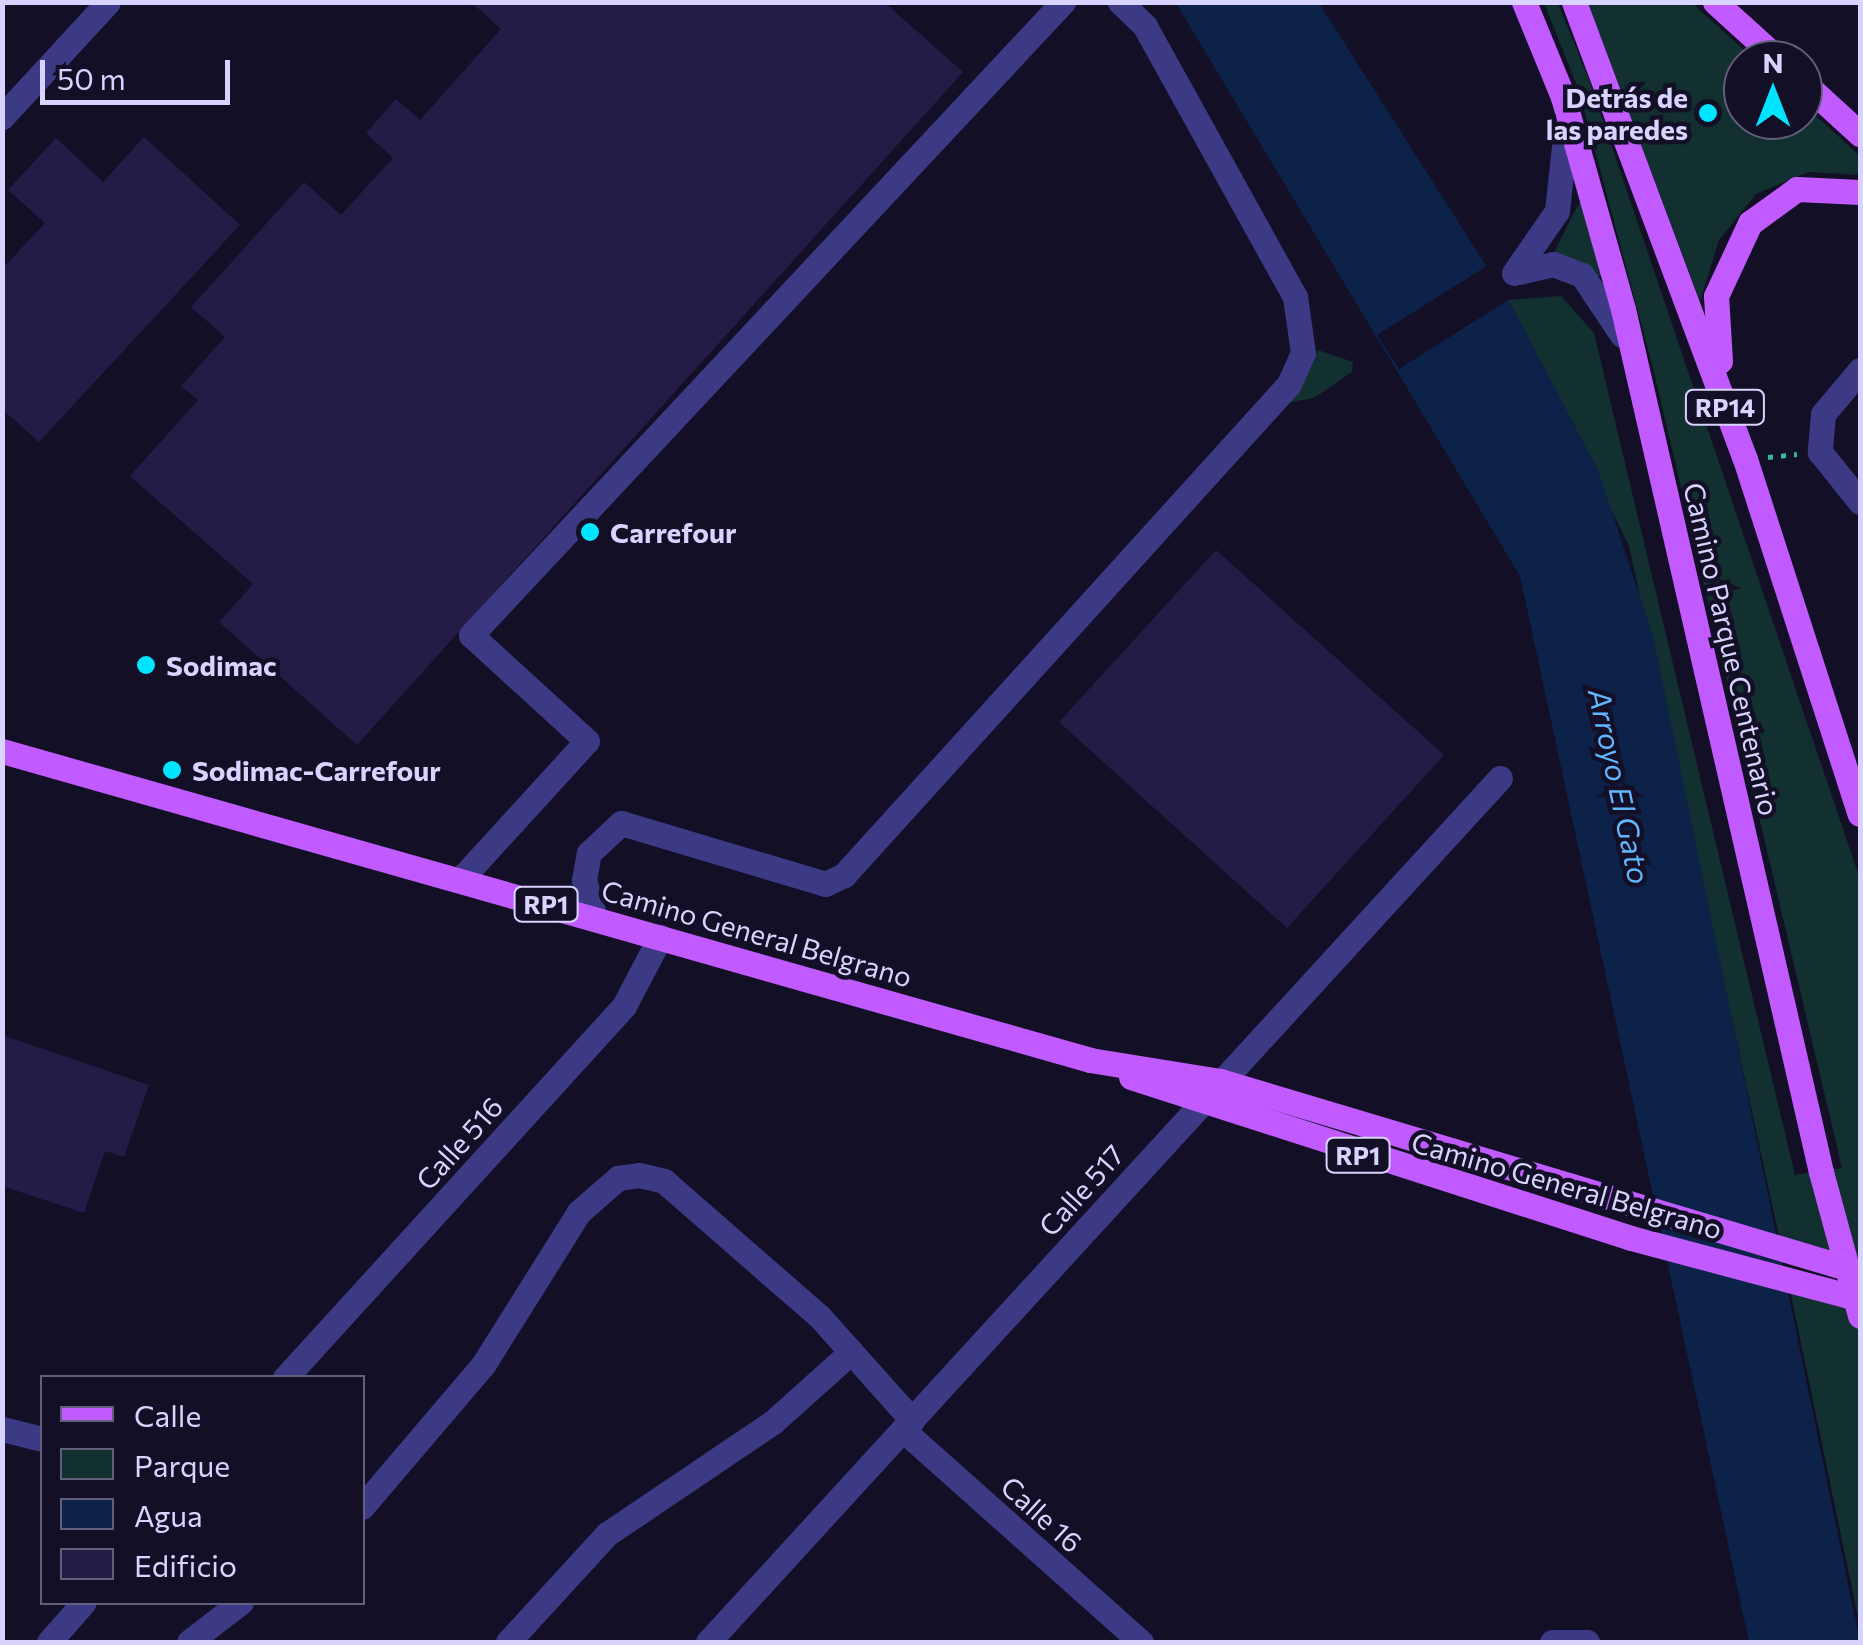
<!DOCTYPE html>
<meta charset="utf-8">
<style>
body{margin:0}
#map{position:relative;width:1863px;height:1645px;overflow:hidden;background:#130f26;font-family:Commissioner,sans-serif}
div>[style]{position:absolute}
.green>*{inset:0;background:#12302f}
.water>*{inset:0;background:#0c2248}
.pier>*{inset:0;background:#130f26}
.building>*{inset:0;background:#241b47}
.path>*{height:5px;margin-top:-2.5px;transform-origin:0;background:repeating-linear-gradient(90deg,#2fb8b0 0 5px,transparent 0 13px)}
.minor>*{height:25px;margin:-12.5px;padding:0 12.5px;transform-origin:12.5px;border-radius:12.5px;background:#3d3a85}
.major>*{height:25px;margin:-12.5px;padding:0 12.5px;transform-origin:12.5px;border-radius:12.5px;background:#c25bff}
.major-bridge>*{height:25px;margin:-12.5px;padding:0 12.5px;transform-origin:12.5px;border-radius:12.5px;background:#c25bff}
.dots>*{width:28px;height:28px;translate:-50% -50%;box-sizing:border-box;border:5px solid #130f26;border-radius:50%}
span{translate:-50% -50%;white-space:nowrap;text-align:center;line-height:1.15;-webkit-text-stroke:9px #130f26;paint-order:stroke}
.shield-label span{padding:2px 8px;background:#130f26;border:2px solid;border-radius:8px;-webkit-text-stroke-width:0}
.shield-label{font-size:25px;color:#d9d4ff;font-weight:700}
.poi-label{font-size:28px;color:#d9d4ff;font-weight:700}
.right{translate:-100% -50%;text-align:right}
.left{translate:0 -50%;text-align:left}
.street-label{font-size:28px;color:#d9d4ff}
.water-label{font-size:30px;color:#62b6ff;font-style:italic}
.frame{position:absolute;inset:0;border:5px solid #d9d4ff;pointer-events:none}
.legend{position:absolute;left:40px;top:1375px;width:325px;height:230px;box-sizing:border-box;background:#130f26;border:2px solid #625e7d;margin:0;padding:12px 18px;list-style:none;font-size:30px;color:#d9d4ff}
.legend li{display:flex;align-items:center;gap:20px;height:50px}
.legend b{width:50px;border:2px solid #625e7d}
.north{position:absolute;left:1723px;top:40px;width:100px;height:100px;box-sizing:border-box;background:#130f26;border:2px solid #625e7d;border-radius:50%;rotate:0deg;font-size:28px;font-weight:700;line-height:40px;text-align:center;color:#d9d4ff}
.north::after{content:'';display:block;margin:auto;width:35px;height:45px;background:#00e5ff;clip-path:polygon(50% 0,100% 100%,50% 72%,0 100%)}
.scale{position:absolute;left:40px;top:60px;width:190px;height:45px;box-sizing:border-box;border:5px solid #d9d4ff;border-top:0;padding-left:12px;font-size:30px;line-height:35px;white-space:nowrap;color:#d9d4ff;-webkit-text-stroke:8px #130f26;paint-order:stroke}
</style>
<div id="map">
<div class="green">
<i style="clip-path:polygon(1544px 3px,1558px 3px,1591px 85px,1860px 879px,1860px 1260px,1779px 1236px,1629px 546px,1508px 300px,1561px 296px,1594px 333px,1795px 1175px,1842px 1168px,1652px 364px,1579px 91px)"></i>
<i style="clip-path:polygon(1588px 3px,1692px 3px,1755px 60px,1743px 60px,1743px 120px,1803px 120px,1803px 104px,1860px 156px,1860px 175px,1809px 172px,1756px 194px,1719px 240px,1700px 301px)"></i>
<i style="clip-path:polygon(1582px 197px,1604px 278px,1551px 258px)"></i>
<i style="clip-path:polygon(1318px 350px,1353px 362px,1352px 372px,1314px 398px,1286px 403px)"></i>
<i style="clip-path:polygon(1790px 1290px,1860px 1311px,1860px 1627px)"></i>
</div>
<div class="water">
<i style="clip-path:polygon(1176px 3px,1319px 3px,1513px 308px,1599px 472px,1654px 640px,1860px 1642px,1749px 1642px,1520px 576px)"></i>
</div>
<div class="pier">
<i style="clip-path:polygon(1487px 266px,1508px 300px,1399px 369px,1377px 335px)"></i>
</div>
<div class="building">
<i style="clip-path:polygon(471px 2px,884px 2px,963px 72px,357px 745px,219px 622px,253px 584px,130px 476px,198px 400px,181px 386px,225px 337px,191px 307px,304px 182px,341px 215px,393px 158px,366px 133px,396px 99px,420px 120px,501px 29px)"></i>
<i style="clip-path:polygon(144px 137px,240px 225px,39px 442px,2px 409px,2px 269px,45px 223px,8px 190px,56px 138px,103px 182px)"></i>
<i style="clip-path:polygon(1216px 550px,1444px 755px,1287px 928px,1059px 722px)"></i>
<i style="clip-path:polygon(2px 1035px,149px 1085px,124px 1157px,105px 1151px,84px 1213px,2px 1186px)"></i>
</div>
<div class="path">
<i style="left:1768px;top:457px;width:29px;rotate:-6deg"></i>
</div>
<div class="minor">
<i style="left:2px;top:117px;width:156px;rotate:-47.3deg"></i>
<i style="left:1519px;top:272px;width:35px;rotate:-13deg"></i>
<i style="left:1553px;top:264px;width:31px;rotate:21deg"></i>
<i style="left:1582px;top:275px;width:72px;rotate:56.3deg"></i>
<i style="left:1514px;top:273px;width:75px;rotate:-55.3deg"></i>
<i style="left:1557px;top:211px;width:83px;rotate:-83.8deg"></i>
<i style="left:1860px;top:370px;width:57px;rotate:130.1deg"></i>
<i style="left:1823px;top:414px;width:38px;rotate:95deg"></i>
<i style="left:1820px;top:452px;width:64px;rotate:51.3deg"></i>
<i style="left:460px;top:880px;width:188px;rotate:-47.6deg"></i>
<i style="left:587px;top:741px;width:157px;rotate:-137.6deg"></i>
<i style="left:471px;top:635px;width:867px;rotate:-46.92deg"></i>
<i style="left:595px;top:918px;width:40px;rotate:-106deg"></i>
<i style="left:584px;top:880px;width:27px;rotate:-80deg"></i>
<i style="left:589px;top:853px;width:44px;rotate:-43.2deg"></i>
<i style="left:621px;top:823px;width:213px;rotate:16.6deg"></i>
<i style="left:825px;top:884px;width:21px;rotate:-25deg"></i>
<i style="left:844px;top:875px;width:663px;rotate:-47.81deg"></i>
<i style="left:1289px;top:384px;width:34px;rotate:-66deg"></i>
<i style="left:1303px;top:353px;width:57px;rotate:-98.1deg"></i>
<i style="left:1295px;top:297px;width:310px;rotate:-119deg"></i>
<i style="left:1145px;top:26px;width:35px;rotate:-136deg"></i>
<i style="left:285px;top:1378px;width:503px;rotate:-47.66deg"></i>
<i style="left:624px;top:1006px;width:78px;rotate:-62.4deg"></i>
<i style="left:2px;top:1429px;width:41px;rotate:14deg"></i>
<i style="left:903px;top:1430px;width:319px;rotate:41.7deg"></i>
<i style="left:362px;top:1507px;width:187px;rotate:-49.6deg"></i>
<i style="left:483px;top:1365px;width:181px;rotate:-57.9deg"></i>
<i style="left:579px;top:1212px;width:52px;rotate:-41.1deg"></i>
<i style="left:618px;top:1178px;width:21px;rotate:-8deg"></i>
<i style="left:639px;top:1175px;width:26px;rotate:13deg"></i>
<i style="left:664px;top:1181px;width:206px;rotate:41.1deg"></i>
<i style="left:819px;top:1316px;width:140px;rotate:48.2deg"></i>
<i style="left:49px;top:1642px;width:53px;rotate:-48.8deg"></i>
<i style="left:189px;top:1642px;width:66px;rotate:-37.6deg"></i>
<i style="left:508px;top:1642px;width:147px;rotate:-47.5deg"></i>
<i style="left:607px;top:1534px;width:200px;rotate:-34deg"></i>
<i style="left:773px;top:1422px;width:105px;rotate:-41.9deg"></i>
<i style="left:708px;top:1642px;width:1172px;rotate:-47.49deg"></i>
<i style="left:1552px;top:1642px;width:35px"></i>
</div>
<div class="major">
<i style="left:1524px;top:2px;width:103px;rotate:67.7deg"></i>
<i style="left:1563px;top:97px;width:220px;rotate:74.2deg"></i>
<i style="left:1623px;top:309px;width:885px;rotate:77.08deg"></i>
<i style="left:1574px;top:2px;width:488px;rotate:69.5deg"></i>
<i style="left:1745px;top:459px;width:373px;rotate:72.1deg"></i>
<i style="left:1715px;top:2px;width:86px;rotate:42.2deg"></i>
<i style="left:1803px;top:82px;width:77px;rotate:42.4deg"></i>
<i style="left:1720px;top:361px;width:65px;rotate:-93.5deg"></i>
<i style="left:1716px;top:296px;width:81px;rotate:-65deg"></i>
<i style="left:1750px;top:223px;width:58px;rotate:-35.9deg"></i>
<i style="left:1797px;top:189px;width:63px;rotate:2.7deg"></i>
<i style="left:2px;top:751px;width:1131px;rotate:15.85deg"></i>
<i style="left:1090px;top:1060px;width:132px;rotate:9.2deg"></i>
<i style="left:1220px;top:1081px;width:668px;rotate:16.62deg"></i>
<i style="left:1131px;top:1077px;width:525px;rotate:17.85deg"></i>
<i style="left:1631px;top:1238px;width:237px;rotate:14.9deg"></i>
</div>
<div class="major-bridge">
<i style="left:1821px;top:1172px;width:149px;rotate:74.8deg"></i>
</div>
<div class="dots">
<i style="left:1708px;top:113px;background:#00e5ff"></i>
<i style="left:590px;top:532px;background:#00e5ff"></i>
<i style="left:146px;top:665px;background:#00e5ff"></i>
<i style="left:172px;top:770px;background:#00e5ff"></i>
</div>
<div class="shield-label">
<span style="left:1725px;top:407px">RP14</span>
<span style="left:546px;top:904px">RP1</span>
<span style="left:1358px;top:1155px">RP1</span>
</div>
<div class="poi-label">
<span class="right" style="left:1688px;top:113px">Detrás de<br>las paredes</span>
<span class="left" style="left:610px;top:532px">Carrefour</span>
<span class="left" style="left:166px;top:665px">Sodimac</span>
<span class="left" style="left:192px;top:770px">Sodimac-Carrefour</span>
</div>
<div class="street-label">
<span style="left:1732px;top:649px;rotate:77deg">Camino Parque Centenario</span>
<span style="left:757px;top:933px;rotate:16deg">Camino General Belgrano</span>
<span style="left:459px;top:1143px;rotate:-48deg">Calle 516</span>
<span style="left:1567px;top:1185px;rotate:16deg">Camino General Belgrano</span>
<span style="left:1081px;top:1190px;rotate:-48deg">Calle 517</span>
<span style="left:1042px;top:1514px;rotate:42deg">Calle 16</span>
</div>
<div class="water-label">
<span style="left:1620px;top:786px;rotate:78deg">Arroyo El Gato</span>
</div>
<div class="frame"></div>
<ul class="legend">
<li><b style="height:12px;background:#c25bff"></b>Calle</li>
<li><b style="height:28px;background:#12302f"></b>Parque</li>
<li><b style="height:28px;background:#0c2248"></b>Agua</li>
<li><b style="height:28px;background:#241b47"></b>Edificio</li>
</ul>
<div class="north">N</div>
<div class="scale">50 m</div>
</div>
